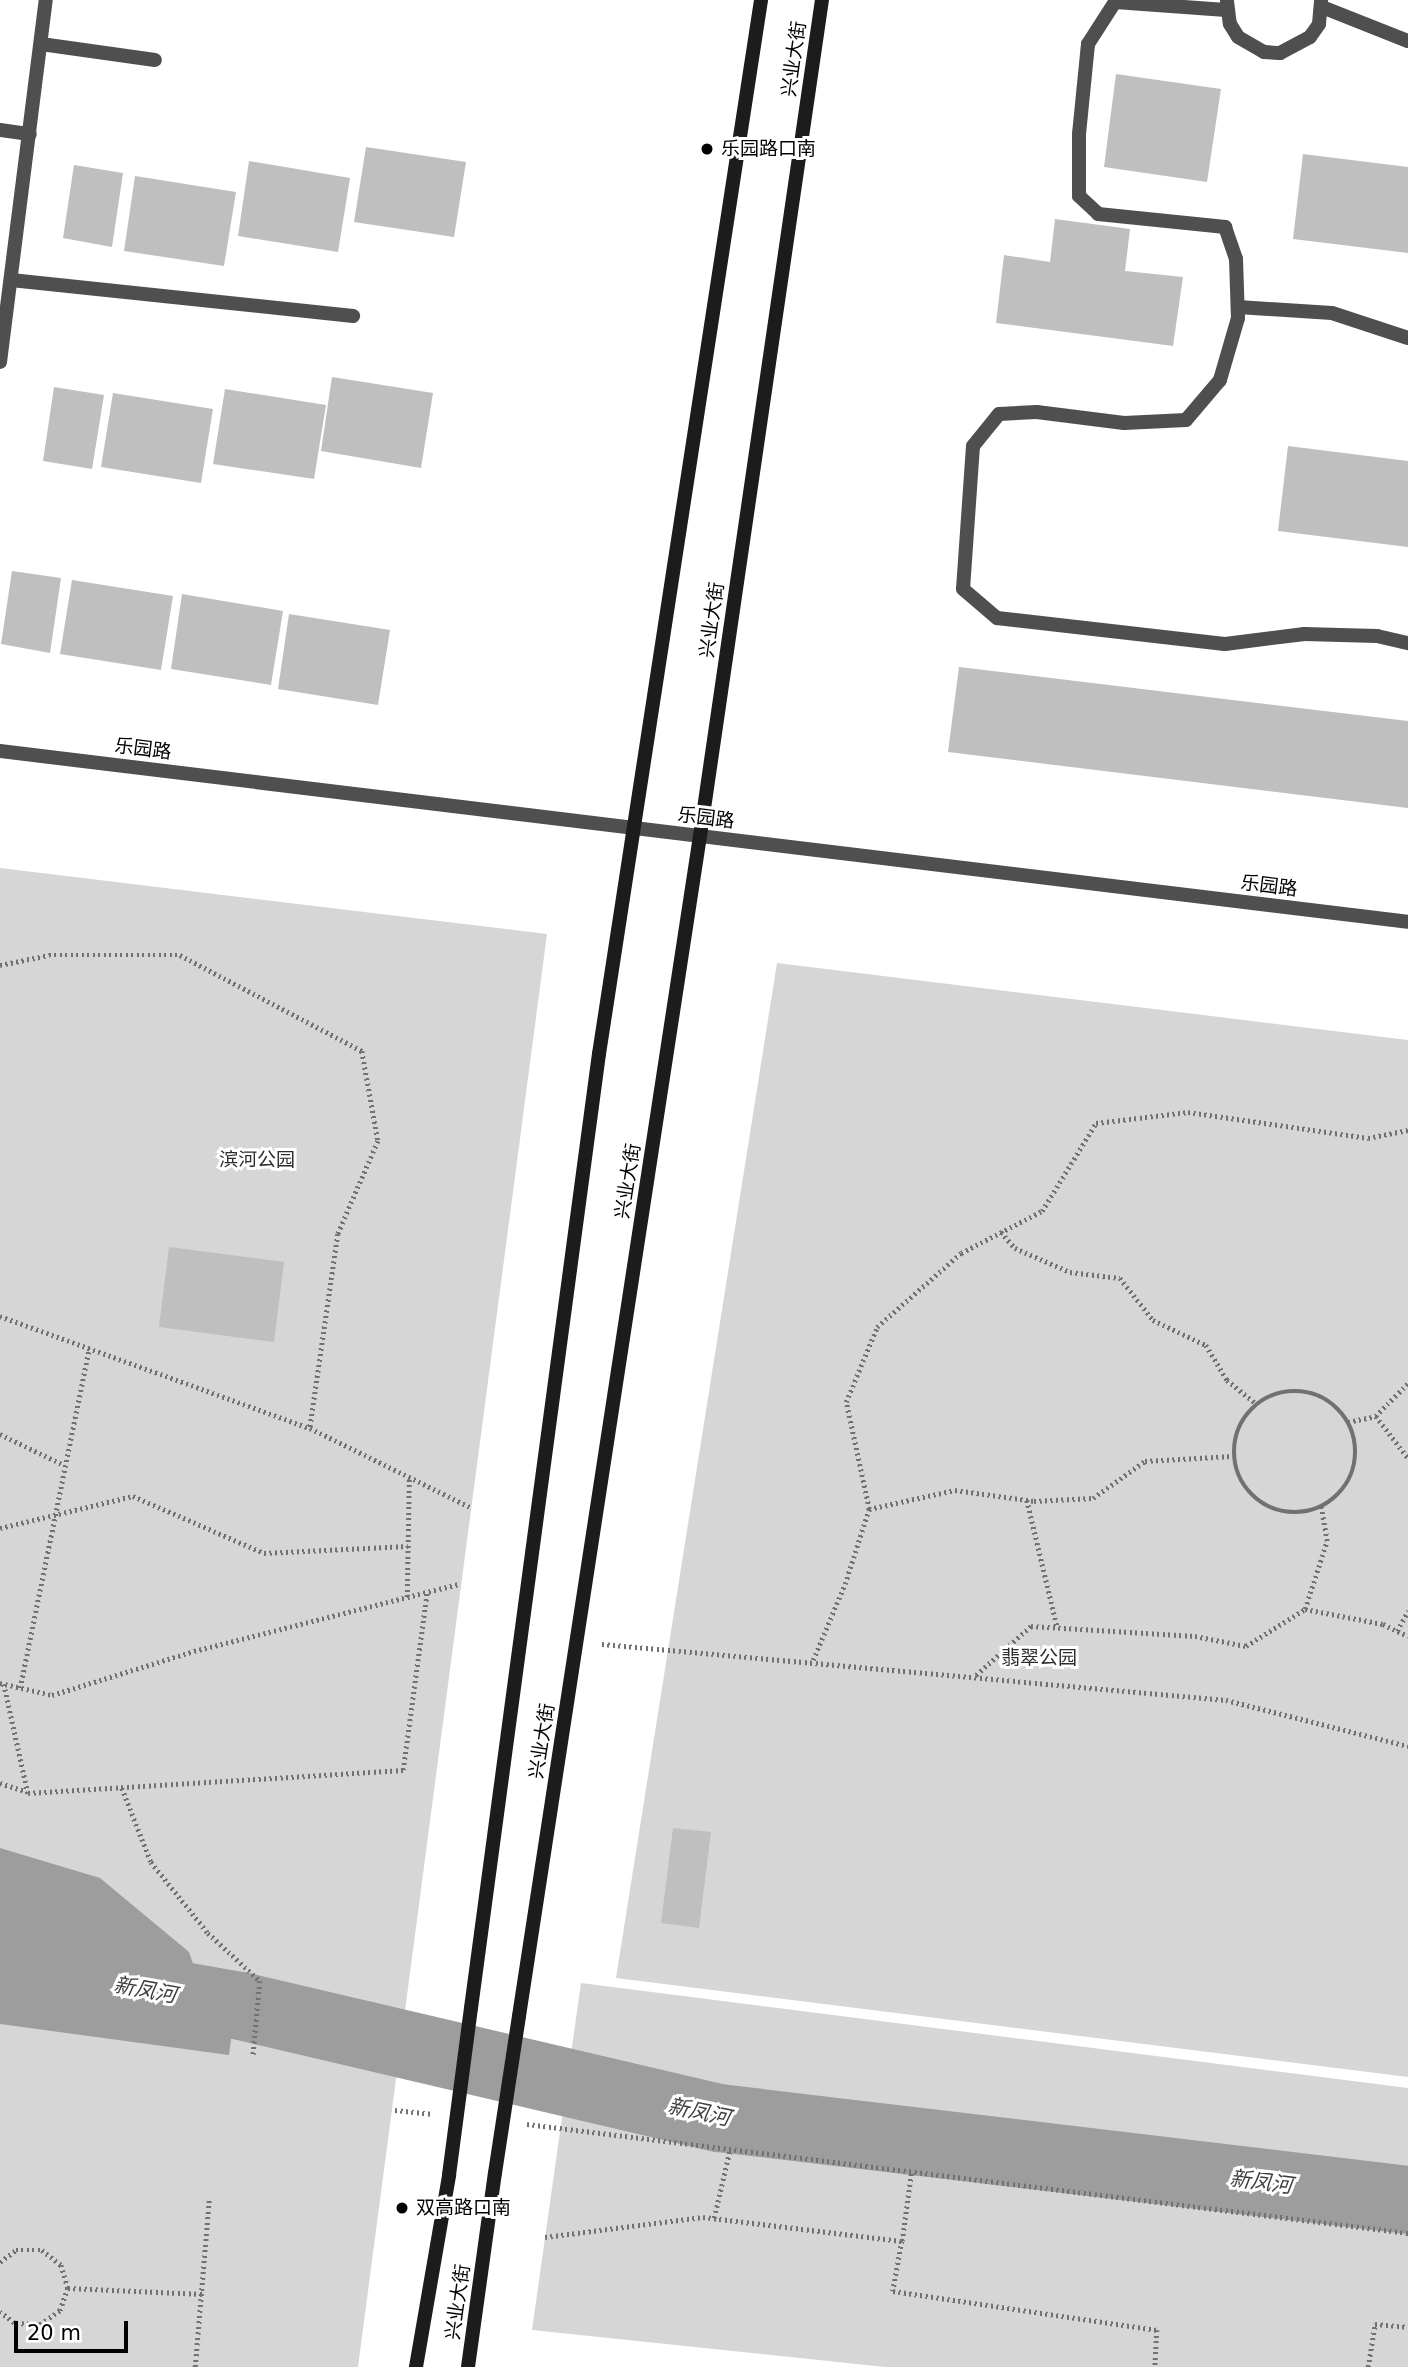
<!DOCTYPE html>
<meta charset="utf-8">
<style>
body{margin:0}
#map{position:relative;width:1408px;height:2367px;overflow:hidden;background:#fff;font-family:"DejaVu Sans","Noto Sans SC",sans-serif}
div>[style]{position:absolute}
.green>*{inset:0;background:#d6d6d6}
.water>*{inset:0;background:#9d9d9d}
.river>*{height:68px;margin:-34px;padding:0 34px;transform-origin:34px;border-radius:34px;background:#9d9d9d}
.building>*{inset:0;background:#bfbfbf}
.path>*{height:4.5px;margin-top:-2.25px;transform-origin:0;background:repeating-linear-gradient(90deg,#717171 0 2px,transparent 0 5.5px)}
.path>.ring{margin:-2.25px;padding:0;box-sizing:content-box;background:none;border:4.5px solid #717171;border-radius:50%}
.service>*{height:14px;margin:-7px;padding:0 7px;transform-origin:7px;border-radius:7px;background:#4f4f4f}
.tertiary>*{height:14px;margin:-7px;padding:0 7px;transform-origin:7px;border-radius:7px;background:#4f4f4f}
.secondary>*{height:14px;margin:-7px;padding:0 7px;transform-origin:7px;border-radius:7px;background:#1c1c1c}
.secondary-bridge>*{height:14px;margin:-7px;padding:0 7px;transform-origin:7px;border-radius:7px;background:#1c1c1c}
.dots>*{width:19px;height:19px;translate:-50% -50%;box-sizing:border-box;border:4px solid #fff;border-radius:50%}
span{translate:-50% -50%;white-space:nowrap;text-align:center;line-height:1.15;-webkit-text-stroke:6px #fff;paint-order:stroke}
.street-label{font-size:19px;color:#000}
.poi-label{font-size:19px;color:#000}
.left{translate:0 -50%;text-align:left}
.park-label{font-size:19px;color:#2d2d2d}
.water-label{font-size:21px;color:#3e3e3e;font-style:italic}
.scale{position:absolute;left:14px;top:2321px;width:114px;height:32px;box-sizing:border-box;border:4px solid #000;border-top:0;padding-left:9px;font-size:21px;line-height:24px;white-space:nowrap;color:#000;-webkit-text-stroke:5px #fff;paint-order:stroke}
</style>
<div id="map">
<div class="green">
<i style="clip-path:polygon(0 868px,547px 934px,358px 2367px,0 2367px)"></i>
<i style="clip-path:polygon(777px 963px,1408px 1040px,1408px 2077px,616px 1978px)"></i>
<i style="clip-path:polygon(581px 1983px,1408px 2088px,1408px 2367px,885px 2367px,532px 2330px)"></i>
</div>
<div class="water">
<i style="clip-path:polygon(0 1848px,100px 1878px,189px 1952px,203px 1992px,236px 1999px,229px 2055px,0 2024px)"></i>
</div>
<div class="river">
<i style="left:0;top:1964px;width:245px;rotate:9.9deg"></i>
<i style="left:241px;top:2006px;width:491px;rotate:13.2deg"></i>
<i style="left:719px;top:2118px;width:694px;rotate:6.79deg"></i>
</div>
<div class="building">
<i style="clip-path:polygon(1116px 74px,1221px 89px,1207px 182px,1104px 167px)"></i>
<i style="clip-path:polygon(366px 147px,466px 162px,454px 237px,354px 222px)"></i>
<i style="clip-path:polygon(1303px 154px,1408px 167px,1408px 253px,1293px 239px)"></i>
<i style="clip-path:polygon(249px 161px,350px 178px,338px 252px,238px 236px)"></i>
<i style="clip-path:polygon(74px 165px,123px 173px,112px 247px,63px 238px)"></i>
<i style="clip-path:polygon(135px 176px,236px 192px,224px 266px,124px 251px)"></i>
<i style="clip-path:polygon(1055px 219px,1130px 229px,1125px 271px,1183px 277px,1173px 346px,996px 323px,1004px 255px,1050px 262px)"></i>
<i style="clip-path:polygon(332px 377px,433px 393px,421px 468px,321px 451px)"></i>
<i style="clip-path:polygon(54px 387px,104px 395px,92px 469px,43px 461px)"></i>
<i style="clip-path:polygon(225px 389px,326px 405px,314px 479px,213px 464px)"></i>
<i style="clip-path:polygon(113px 393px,213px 409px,201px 483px,101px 467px)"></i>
<i style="clip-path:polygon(1288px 446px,1408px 461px,1408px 547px,1278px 531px)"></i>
<i style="clip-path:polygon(12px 571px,61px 578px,50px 653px,1px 644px)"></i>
<i style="clip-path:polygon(72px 580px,173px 596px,161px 670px,60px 654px)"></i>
<i style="clip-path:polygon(182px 594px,283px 611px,271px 685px,171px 669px)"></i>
<i style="clip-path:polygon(289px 614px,390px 630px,378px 705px,278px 689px)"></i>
<i style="clip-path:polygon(959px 667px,1408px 721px,1408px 808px,948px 752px)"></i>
<i style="clip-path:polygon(169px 1247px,284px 1262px,274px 1342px,159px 1327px)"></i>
<i style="clip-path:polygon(673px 1828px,711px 1832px,699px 1928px,661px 1923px)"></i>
</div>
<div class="path">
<i style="left:0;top:965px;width:50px;rotate:-11.5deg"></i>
<i style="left:49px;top:955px;width:131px"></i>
<i style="left:180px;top:955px;width:206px;rotate:27.8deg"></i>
<i style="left:362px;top:1051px;width:91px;rotate:79.9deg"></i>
<i style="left:378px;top:1141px;width:101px;rotate:113.3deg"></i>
<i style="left:338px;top:1234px;width:196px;rotate:98.2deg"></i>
<i style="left:1001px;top:1232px;width:21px;rotate:49deg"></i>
<i style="left:1015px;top:1248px;width:60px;rotate:23.6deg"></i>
<i style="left:1070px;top:1272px;width:50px;rotate:6.8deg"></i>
<i style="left:1120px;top:1278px;width:53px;rotate:51.8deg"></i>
<i style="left:1153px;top:1320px;width:59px;rotate:25.3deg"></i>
<i style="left:1206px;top:1345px;width:41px;rotate:59deg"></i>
<i style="left:1227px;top:1380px;width:38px;rotate:39deg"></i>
<i style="left:0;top:1316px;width:330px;rotate:19.9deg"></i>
<i style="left:310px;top:1428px;width:178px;rotate:26.3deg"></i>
<i style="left:1408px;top:1384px;width:45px;rotate:135deg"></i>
<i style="left:1376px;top:1416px;width:53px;rotate:52.7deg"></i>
<i class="ring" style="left:1234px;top:1391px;width:117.5px;height:117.5px"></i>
<i style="left:1348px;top:1422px;width:29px;rotate:-12deg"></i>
<i style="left:0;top:1434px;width:71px;rotate:25.8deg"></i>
<i style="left:1027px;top:1500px;width:130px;rotate:76.6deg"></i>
<i style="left:869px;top:1509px;width:88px;rotate:-12.5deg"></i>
<i style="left:955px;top:1490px;width:80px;rotate:7.9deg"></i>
<i style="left:1034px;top:1501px;width:59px;rotate:-2.9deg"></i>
<i style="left:1093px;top:1498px;width:64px;rotate:-35.4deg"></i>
<i style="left:1145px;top:1461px;width:88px;rotate:-3.3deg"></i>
<i style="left:0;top:1528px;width:137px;rotate:-13.5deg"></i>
<i style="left:133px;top:1496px;width:143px;rotate:23.5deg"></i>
<i style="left:264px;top:1553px;width:144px;rotate:-2.8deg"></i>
<i style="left:407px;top:1597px;width:120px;rotate:-89deg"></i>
<i style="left:1305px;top:1609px;width:71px;rotate:-72.1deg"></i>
<i style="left:1327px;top:1541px;width:35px;rotate:-100deg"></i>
<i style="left:1397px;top:1631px;width:23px;rotate:-61deg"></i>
<i style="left:602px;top:1644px;width:627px;rotate:5.13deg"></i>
<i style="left:1226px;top:1700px;width:188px;rotate:14.2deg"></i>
<i style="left:813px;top:1660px;width:82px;rotate:-67.2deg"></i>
<i style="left:845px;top:1584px;width:79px;rotate:-72.3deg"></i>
<i style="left:869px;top:1509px;width:109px;rotate:-102.1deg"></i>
<i style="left:846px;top:1402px;width:81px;rotate:-67.5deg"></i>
<i style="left:877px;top:1327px;width:112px;rotate:-41.4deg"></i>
<i style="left:961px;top:1253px;width:91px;rotate:-27.4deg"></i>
<i style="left:1042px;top:1211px;width:103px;rotate:-58.5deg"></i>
<i style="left:1096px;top:1123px;width:93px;rotate:-6.8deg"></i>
<i style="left:1188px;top:1112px;width:182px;rotate:8.2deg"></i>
<i style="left:1368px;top:1138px;width:41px;rotate:-11.3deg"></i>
<i style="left:976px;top:1675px;width:74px;rotate:-41.7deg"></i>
<i style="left:1031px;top:1626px;width:164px;rotate:3.5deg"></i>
<i style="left:1195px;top:1636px;width:52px;rotate:11.1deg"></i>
<i style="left:1246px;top:1646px;width:70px;rotate:-32.1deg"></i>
<i style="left:1305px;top:1609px;width:79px;rotate:10.9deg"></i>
<i style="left:1383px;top:1624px;width:28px;rotate:26deg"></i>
<i style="left:0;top:1683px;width:53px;rotate:13deg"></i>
<i style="left:52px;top:1695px;width:149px;rotate:-17.2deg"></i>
<i style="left:194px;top:1651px;width:273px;rotate:-14.2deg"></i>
<i style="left:4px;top:1684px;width:112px;rotate:77.6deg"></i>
<i style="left:28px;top:1793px;width:376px;rotate:-3.5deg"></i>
<i style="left:403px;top:1770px;width:180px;rotate:-82.3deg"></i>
<i style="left:20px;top:1688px;width:347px;rotate:-78.5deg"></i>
<i style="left:0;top:1783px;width:28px;rotate:18deg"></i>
<i style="left:122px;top:1788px;width:79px;rotate:68.6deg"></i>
<i style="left:151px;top:1862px;width:91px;rotate:51.2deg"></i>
<i style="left:208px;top:1933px;width:71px;rotate:42.7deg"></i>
<i style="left:260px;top:1981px;width:77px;rotate:95.2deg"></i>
<i style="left:395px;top:2110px;width:36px;rotate:6deg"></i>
<i style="left:527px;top:2124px;width:888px;rotate:7.05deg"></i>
<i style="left:714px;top:2218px;width:71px;rotate:-76.9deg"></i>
<i style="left:545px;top:2237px;width:159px;rotate:-7.2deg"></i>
<i style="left:703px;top:2217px;width:200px;rotate:6.9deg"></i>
<i style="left:902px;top:2241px;width:51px;rotate:100.2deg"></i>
<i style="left:893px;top:2291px;width:267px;rotate:8.4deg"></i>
<i style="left:1157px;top:2330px;width:37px;rotate:93deg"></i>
<i style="left:902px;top:2241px;width:68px;rotate:-82.3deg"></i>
<i style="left:0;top:2262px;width:20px;rotate:-37deg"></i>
<i style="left:16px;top:2250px;width:26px"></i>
<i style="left:42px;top:2250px;width:24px;rotate:38deg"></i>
<i style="left:61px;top:2265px;width:24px;rotate:73deg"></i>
<i style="left:68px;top:2288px;width:24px;rotate:109deg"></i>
<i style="left:60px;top:2311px;width:24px;rotate:145deg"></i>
<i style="left:40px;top:2325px;width:26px;rotate:-176deg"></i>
<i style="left:14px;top:2323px;width:18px;rotate:-142deg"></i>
<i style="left:68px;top:2288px;width:135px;rotate:2.5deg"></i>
<i style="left:195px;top:2367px;width:168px;rotate:-85.2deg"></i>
<i style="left:1368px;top:2367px;width:44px;rotate:-80.8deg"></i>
<i style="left:1375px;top:2324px;width:33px;rotate:5deg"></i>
</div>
<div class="service">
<i style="left:1227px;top:1px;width:23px;rotate:83deg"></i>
<i style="left:1230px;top:24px;width:15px;rotate:58deg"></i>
<i style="left:1238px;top:37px;width:30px;rotate:30deg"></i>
<i style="left:1264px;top:52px;width:16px;rotate:4deg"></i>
<i style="left:1280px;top:53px;width:34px;rotate:-28deg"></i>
<i style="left:1310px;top:37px;width:16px;rotate:-55deg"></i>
<i style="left:1319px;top:24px;width:24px;rotate:-85deg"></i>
<i style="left:1322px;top:7px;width:92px;rotate:21.6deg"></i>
<i style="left:1226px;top:10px;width:111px;rotate:-175.9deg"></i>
<i style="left:1115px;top:2px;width:50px;rotate:122.7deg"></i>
<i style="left:1088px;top:44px;width:90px;rotate:95.7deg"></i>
<i style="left:1079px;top:134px;width:62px;rotate:90deg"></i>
<i style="left:1079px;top:196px;width:26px;rotate:43deg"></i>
<i style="left:1098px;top:214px;width:128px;rotate:5.8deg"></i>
<i style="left:1225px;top:227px;width:34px;rotate:71deg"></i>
<i style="left:1236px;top:259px;width:59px;rotate:88.1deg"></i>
<i style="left:1238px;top:318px;width:65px;rotate:106.2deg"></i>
<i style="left:1220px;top:380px;width:52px;rotate:130.4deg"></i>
<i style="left:1186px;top:420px;width:62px;rotate:177.2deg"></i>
<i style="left:1124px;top:423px;width:88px;rotate:-172.8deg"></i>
<i style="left:1037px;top:412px;width:38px;rotate:177deg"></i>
<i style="left:999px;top:414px;width:41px;rotate:129.1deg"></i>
<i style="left:973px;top:446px;width:143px;rotate:94deg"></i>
<i style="left:963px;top:589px;width:45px;rotate:40.5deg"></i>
<i style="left:997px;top:618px;width:229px;rotate:6.5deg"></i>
<i style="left:1225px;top:644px;width:80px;rotate:-7.2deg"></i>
<i style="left:1304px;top:634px;width:73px;rotate:1.6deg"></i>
<i style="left:1377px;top:636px;width:32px;rotate:13deg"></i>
<i style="left:41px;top:44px;width:115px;rotate:8deg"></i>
<i style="left:0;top:130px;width:30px;rotate:8deg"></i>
<i style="left:11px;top:280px;width:344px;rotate:6deg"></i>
<i style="left:1238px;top:307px;width:94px;rotate:3.7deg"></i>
<i style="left:1332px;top:313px;width:80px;rotate:18.2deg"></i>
<i style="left:0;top:362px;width:365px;rotate:-82.8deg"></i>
</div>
<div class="tertiary">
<i style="left:0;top:751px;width:1418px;rotate:6.92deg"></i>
</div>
<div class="secondary">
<i style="left:471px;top:2008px;width:963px;rotate:-82.36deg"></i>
<i style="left:599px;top:1054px;width:1066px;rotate:-81.26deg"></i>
<i style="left:519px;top:2016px;width:1194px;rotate:-81.28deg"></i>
<i style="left:700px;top:836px;width:845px;rotate:-81.7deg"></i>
<i style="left:416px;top:2367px;width:195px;rotate:-80.2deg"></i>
<i style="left:468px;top:2367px;width:196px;rotate:-82.1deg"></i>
</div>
<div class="secondary-bridge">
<i style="left:495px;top:2173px;width:159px;rotate:-81.3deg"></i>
<i style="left:449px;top:2175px;width:168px;rotate:-82.5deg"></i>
</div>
<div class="dots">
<i style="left:707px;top:149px;background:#000"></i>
<i style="left:402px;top:2208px;background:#000"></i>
</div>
<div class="street-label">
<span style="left:794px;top:59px;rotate:-82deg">兴业大街</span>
<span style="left:712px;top:620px;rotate:-82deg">兴业大街</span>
<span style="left:143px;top:749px;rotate:7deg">乐园路</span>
<span style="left:706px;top:818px;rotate:7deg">乐园路</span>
<span style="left:1269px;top:886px;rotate:7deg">乐园路</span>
<span style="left:628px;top:1181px;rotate:-81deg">兴业大街</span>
<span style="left:542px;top:1741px;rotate:-81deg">兴业大街</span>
<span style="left:458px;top:2302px;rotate:-82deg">兴业大街</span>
</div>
<div class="poi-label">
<span class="left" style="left:721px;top:149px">乐园路口南</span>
<span class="left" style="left:416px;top:2208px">双高路口南</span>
</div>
<div class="park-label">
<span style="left:257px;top:1160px">滨河公园</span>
<span style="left:1039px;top:1658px">翡翠公园</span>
</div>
<div class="water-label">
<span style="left:145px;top:1990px;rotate:10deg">新凤河</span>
<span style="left:699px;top:2112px;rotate:12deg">新凤河</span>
<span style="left:1261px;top:2182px;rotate:7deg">新凤河</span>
</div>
<div class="scale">20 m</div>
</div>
